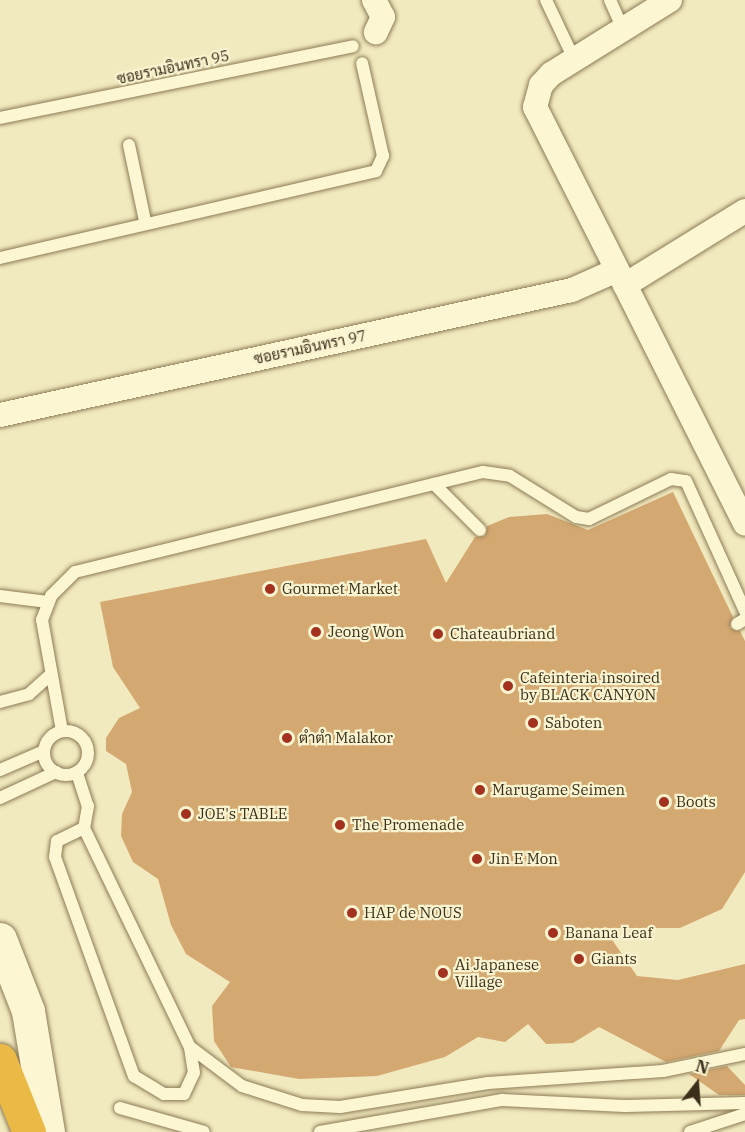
<!DOCTYPE html>
<meta charset="utf-8">
<style>
body{margin:0}
#map{position:relative;width:745px;height:1132px;overflow:hidden;background:#f2eabf;font-family:"IBM Plex Serif",Sarabun,serif}
div>[style]{position:absolute}
.building>*{inset:0;background:#d4a871}
.roads{filter:drop-shadow(0 0 2px #8d7b55) drop-shadow(0 0 2px #8d7b55)}
.service>*{height:12px;margin:-6px;padding:0 6px;transform-origin:6px;border-radius:6px;background:#fcf6d3}
.service>.ring{margin:-6px;padding:0;box-sizing:content-box;background:none;border:12px solid #fcf6d3;border-radius:50%}
.minor>*{height:24px;margin:-12px;padding:0 12px;transform-origin:12px;border-radius:12px;background:#fcf6d3}
.secondary>*{height:33px;margin:-16.5px;padding:0 16.5px;transform-origin:16.5px;border-radius:16.5px;background:#fcf6d3}
.motorway>*{height:33px;margin:-16.5px;padding:0 16.5px;transform-origin:16.5px;border-radius:16.5px;background:#ebba46}
.dots>*{width:16px;height:16px;translate:-50% -50%;box-sizing:border-box;border:3px solid #f9f3cf;border-radius:50%}
span{translate:-50% -50%;white-space:nowrap;text-align:center;line-height:1.15;-webkit-text-stroke:4.5px #f9f3cf;paint-order:stroke}
.street-label{font-size:15px;color:#3b2f1b}
.poi-label{font-size:15px;color:#3b2f1b}
.left{translate:0 -50%;text-align:left}
.north{position:absolute;left:667px;top:1054px;width:60px;height:60px;-webkit-text-stroke:4px #f9f3cf;paint-order:stroke;rotate:17deg;font-size:16px;font-weight:700;line-height:24px;text-align:center;color:#3b2f1b}
.north::after{content:'';display:block;margin:auto;width:21px;height:27px;background:#3b2f1b;clip-path:polygon(50% 0,100% 100%,50% 72%,0 100%)}
</style>
<div id="map">
<div class="building">
<i style="clip-path:polygon(673px 492px,733px 617px,730px 628px,740px 631px,745px 641px,745px 872px,722px 909px,680px 928px,604px 928px,637px 976px,678px 980px,745px 964px,745px 1019px,739px 1020px,719px 1051px,666px 1062px,599px 1027px,573px 1043px,546px 1044px,528px 1024px,505px 1042px,478px 1037px,445px 1057px,377px 1076px,299px 1079px,231px 1067px,214px 1041px,212px 1006px,230px 982px,186px 954px,171px 925px,158px 879px,133px 862px,121px 836px,122px 814px,132px 792px,126px 764px,106px 751px,106px 738px,119px 718px,140px 708px,113px 667px,100px 602px,426px 539px,446px 583px,475px 537px,485px 536px,487px 526px,509px 517px,547px 514px,588px 530px)"></i>
<i style="clip-path:polygon(727px 1066px,745px 1085px,745px 1095px,719px 1095px,689px 1074px)"></i>
</div>
<div class="roads">
<div class="service">
<i style="left:546px;top:0;width:65px;rotate:64.6deg"></i>
<i style="left:610px;top:0;width:32px;rotate:66deg"></i>
<i style="left:0;top:118px;width:360px;rotate:-11.5deg"></i>
<i style="left:129px;top:145px;width:78px;rotate:78.1deg"></i>
<i style="left:0;top:258px;width:386px;rotate:-13deg"></i>
<i style="left:376px;top:171px;width:17px;rotate:-65deg"></i>
<i style="left:383px;top:156px;width:95px;rotate:-102.7deg"></i>
<i style="left:434px;top:484px;width:65px;rotate:45deg"></i>
<i style="left:0;top:596px;width:48px;rotate:7.1deg"></i>
<i style="left:737px;top:624px;width:9px;rotate:-32deg"></i>
<i style="left:0;top:702px;width:30px;rotate:-15deg"></i>
<i style="left:29px;top:694px;width:30px;rotate:-42deg"></i>
<i class="ring" style="left:44px;top:731px;width:32px;height:32px"></i>
<i style="left:62px;top:731px;width:113px;rotate:-100.2deg"></i>
<i style="left:42px;top:620px;width:26px;rotate:-69deg"></i>
<i style="left:51px;top:596px;width:34px;rotate:-45deg"></i>
<i style="left:75px;top:572px;width:420px;rotate:-13.8deg"></i>
<i style="left:483px;top:472px;width:27px;rotate:8deg"></i>
<i style="left:510px;top:476px;width:78px;rotate:31.8deg"></i>
<i style="left:576px;top:517px;width:13px;rotate:9deg"></i>
<i style="left:589px;top:519px;width:91px;rotate:-26deg"></i>
<i style="left:671px;top:479px;width:15px;rotate:8deg"></i>
<i style="left:686px;top:481px;width:143px;rotate:65.6deg"></i>
<i style="left:0;top:770px;width:48px;rotate:-23.4deg"></i>
<i style="left:77px;top:773px;width:35px;rotate:72deg"></i>
<i style="left:88px;top:806px;width:22px;rotate:100deg"></i>
<i style="left:84px;top:828px;width:243px;rotate:64.2deg"></i>
<i style="left:190px;top:1047px;width:65px;rotate:36.9deg"></i>
<i style="left:242px;top:1086px;width:63px;rotate:17.6deg"></i>
<i style="left:302px;top:1105px;width:38px;rotate:3deg"></i>
<i style="left:340px;top:1107px;width:150px;rotate:-9.2deg"></i>
<i style="left:488px;top:1083px;width:175px;rotate:-3.9deg"></i>
<i style="left:663px;top:1071px;width:84px;rotate:-11.7deg"></i>
<i style="left:0;top:798px;width:62px;rotate:-24.9deg"></i>
<i style="left:84px;top:828px;width:30px;rotate:154deg"></i>
<i style="left:57px;top:841px;width:16px;rotate:97deg"></i>
<i style="left:55px;top:857px;width:233px;rotate:70.2deg"></i>
<i style="left:134px;top:1076px;width:35px;rotate:31deg"></i>
<i style="left:164px;top:1094px;width:20px"></i>
<i style="left:184px;top:1094px;width:23px;rotate:-65deg"></i>
<i style="left:194px;top:1073px;width:26px;rotate:-99deg"></i>
<i style="left:120px;top:1108px;width:87px;rotate:15.9deg"></i>
<i style="left:320px;top:1132px;width:185px;rotate:-10deg"></i>
<i style="left:502px;top:1100px;width:124px;rotate:2.8deg"></i>
<i style="left:626px;top:1106px;width:119px;rotate:-1.4deg"></i>
<i style="left:690px;top:1132px;width:58px;rotate:-18.1deg"></i>
</div>
<div class="minor">
<i style="left:374px;top:0;width:19px;rotate:62deg"></i>
<i style="left:383px;top:17px;width:17px;rotate:115deg"></i>
<i style="left:670px;top:0;width:140px;rotate:148.1deg"></i>
<i style="left:551px;top:74px;width:15px;rotate:132deg"></i>
<i style="left:541px;top:85px;width:23px;rotate:105deg"></i>
<i style="left:535px;top:107px;width:199px;rotate:63.2deg"></i>
<i style="left:625px;top:285px;width:141px;rotate:-31.7deg"></i>
<i style="left:625px;top:285px;width:267px;rotate:63.3deg"></i>
<i style="left:0;top:415px;width:585px;rotate:-12.33deg"></i>
<i style="left:572px;top:290px;width:49px;rotate:-24deg"></i>
</div>
<div class="secondary">
<i style="left:0;top:939px;width:77px;rotate:68.7deg"></i>
<i style="left:28px;top:1011px;width:123px;rotate:80.6deg"></i>
</div>
<div class="motorway">
<i style="left:0;top:1060px;width:78px;rotate:68.1deg"></i>
</div>
</div>
<div class="dots">
<i style="left:270px;top:589px;background:#a2311f"></i>
<i style="left:316px;top:632px;background:#a2311f"></i>
<i style="left:438px;top:634px;background:#a2311f"></i>
<i style="left:508px;top:686px;background:#a2311f"></i>
<i style="left:533px;top:723px;background:#a2311f"></i>
<i style="left:287px;top:738px;background:#a2311f"></i>
<i style="left:480px;top:790px;background:#a2311f"></i>
<i style="left:664px;top:802px;background:#a2311f"></i>
<i style="left:186px;top:814px;background:#a2311f"></i>
<i style="left:340px;top:825px;background:#a2311f"></i>
<i style="left:477px;top:859px;background:#a2311f"></i>
<i style="left:352px;top:913px;background:#a2311f"></i>
<i style="left:553px;top:933px;background:#a2311f"></i>
<i style="left:579px;top:959px;background:#a2311f"></i>
<i style="left:443px;top:973px;background:#a2311f"></i>
</div>
<div class="street-label">
<span style="left:173px;top:67px;rotate:-12deg">ซอยรามอินทรา 95</span>
<span style="left:310px;top:347px;rotate:-12deg">ซอยรามอินทรา 97</span>
</div>
<div class="poi-label">
<span class="left" style="left:282px;top:589px">Gourmet Market</span>
<span class="left" style="left:328px;top:632px">Jeong Won</span>
<span class="left" style="left:450px;top:634px">Chateaubriand</span>
<span class="left" style="left:520px;top:686px">Cafeinteria insoired<br>by BLACK CANYON</span>
<span class="left" style="left:545px;top:723px">Saboten</span>
<span class="left" style="left:299px;top:738px">ตำตำ Malakor</span>
<span class="left" style="left:492px;top:790px">Marugame Seimen</span>
<span class="left" style="left:676px;top:802px">Boots</span>
<span class="left" style="left:198px;top:814px">JOE's TABLE</span>
<span class="left" style="left:352px;top:825px">The Promenade</span>
<span class="left" style="left:489px;top:859px">Jin E Mon</span>
<span class="left" style="left:364px;top:913px">HAP de NOUS</span>
<span class="left" style="left:565px;top:933px">Banana Leaf</span>
<span class="left" style="left:591px;top:959px">Giants</span>
<span class="left" style="left:455px;top:973px">Ai Japanese<br>Village</span>
</div>
<div class="north">N</div>
</div>
